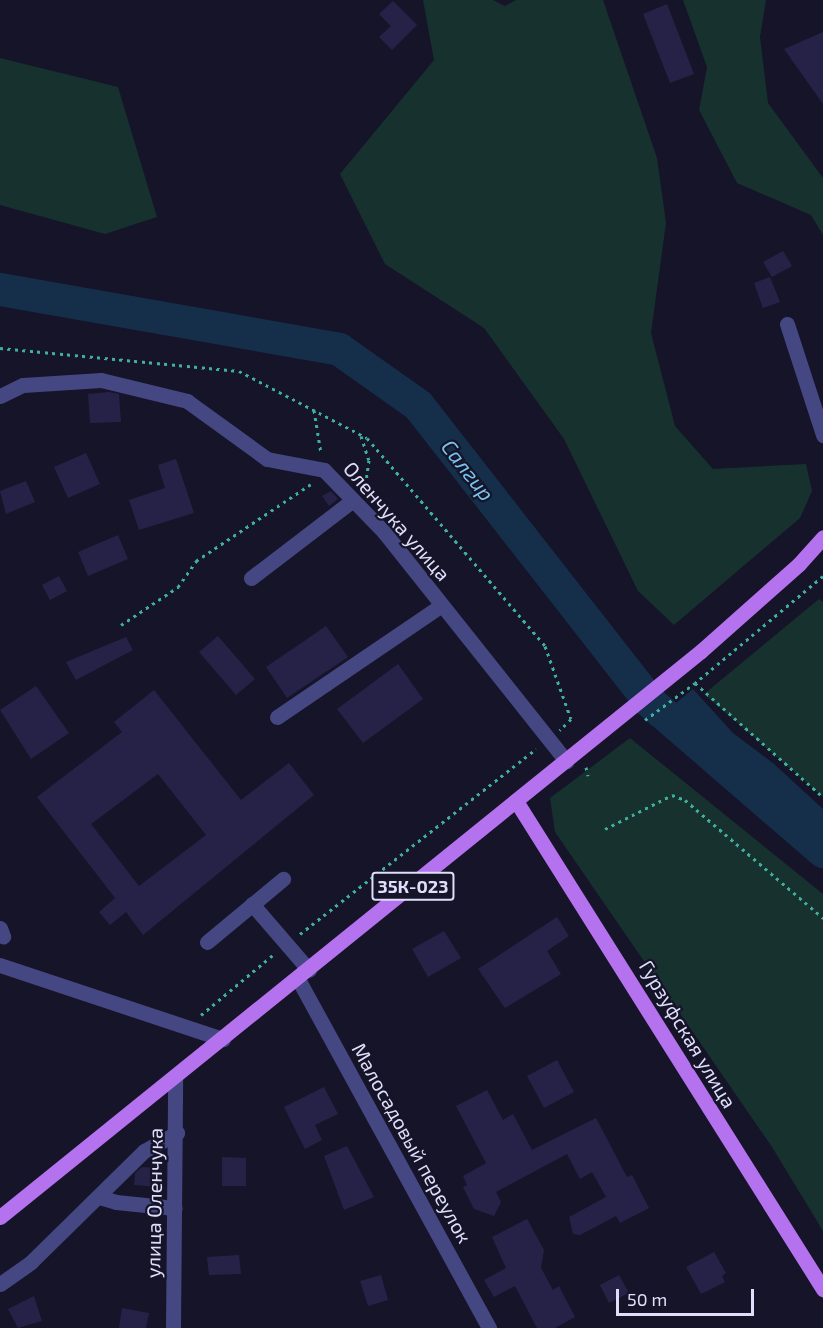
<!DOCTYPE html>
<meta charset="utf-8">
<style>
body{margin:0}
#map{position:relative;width:823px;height:1328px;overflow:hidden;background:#151428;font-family:"Exo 2",sans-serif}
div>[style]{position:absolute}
.green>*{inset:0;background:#17312e}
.water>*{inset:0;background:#152e4a}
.river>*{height:33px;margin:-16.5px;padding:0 16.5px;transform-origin:16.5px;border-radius:16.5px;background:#152e4a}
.building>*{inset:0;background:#262247}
.path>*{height:3px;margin-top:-1.5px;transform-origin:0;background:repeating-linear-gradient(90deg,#3faf9e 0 3px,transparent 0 7.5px)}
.minor>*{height:15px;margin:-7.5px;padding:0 7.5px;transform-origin:7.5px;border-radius:7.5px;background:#444782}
.major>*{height:15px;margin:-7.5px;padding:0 7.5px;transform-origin:7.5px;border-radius:7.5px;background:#b572ef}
span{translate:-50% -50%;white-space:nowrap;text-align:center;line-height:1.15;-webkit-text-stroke:4.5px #151428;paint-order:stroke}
.shield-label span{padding:2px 4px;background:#151428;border:2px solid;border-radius:4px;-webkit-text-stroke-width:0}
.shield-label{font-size:18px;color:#dfdefb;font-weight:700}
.street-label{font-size:20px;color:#dfdefb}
.water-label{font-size:21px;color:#78c3ef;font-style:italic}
.scale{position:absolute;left:616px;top:1289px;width:138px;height:27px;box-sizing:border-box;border:3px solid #dfdefb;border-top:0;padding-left:8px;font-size:18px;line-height:21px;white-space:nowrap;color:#dfdefb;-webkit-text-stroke:4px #151428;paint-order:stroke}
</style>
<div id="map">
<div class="green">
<i style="clip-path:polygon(423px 0,493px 0,505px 6px,516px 0,603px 0,657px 158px,666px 223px,651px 333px,675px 426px,713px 469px,806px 464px,812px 491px,800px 518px,674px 625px,638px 591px,564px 439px,484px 328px,385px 264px,340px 174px,434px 60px)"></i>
<i style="clip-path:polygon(683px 0,766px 0,760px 37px,768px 103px,823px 178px,823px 235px,811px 215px,737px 183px,699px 110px,707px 67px)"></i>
<i style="clip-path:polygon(0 58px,118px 87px,157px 217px,105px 234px,0 205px)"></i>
<i style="clip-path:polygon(819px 599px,823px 602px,823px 797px,704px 694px)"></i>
<i style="clip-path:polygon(630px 738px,823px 894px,823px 1231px,772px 1147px,555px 832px,550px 798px)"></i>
</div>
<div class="water">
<i style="clip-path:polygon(693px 689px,733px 733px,773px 763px,823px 809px,823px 867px,743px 766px,685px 729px,649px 725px)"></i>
</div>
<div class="river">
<i style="left:0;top:289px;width:344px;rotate:10deg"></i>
<i style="left:339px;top:349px;width:97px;rotate:35.3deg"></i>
<i style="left:418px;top:405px;width:375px;rotate:52deg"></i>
<i style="left:649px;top:701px;width:230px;rotate:40.8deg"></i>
</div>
<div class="building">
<i style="clip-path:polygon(393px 1px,417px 25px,392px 50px,379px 37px,391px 26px,379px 14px)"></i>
<i style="clip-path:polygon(667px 4px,694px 74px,670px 83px,643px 14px)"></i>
<i style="clip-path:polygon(823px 32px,823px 104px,784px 49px)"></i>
<i style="clip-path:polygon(783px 251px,792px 266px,772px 277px,763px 262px)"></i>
<i style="clip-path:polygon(770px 277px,780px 302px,763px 308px,754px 283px)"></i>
<i style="clip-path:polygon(109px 392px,119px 394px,121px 422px,90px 423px,88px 394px)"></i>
<i style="clip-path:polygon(86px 453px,100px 484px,68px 498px,54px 467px)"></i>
<i style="clip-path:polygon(176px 459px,194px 513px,139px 530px,129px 500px,165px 488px,158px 465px)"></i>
<i style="clip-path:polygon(26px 481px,35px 502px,6px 514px,0 491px)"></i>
<i style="clip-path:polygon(331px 491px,338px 499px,329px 506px,322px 496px)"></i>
<i style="clip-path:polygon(118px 535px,128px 559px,88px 576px,78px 552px)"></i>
<i style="clip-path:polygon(59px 576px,67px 591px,50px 600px,42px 585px)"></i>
<i style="clip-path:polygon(326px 626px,348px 657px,287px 698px,266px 667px)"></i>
<i style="clip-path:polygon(218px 636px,255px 679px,236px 695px,199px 652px)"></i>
<i style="clip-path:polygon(126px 637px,133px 650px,76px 680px,66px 662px)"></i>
<i style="clip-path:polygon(398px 664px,423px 699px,363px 743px,337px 709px)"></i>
<i style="clip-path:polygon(36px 686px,69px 733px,31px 759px,0 710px)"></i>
<i style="clip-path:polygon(evenodd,154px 690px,241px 800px,289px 763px,314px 795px,143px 935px,126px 912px,110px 925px,99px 912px,115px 898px,37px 797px,122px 732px,114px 722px,154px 690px,158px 774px,206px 835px,139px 886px,91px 824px,158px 774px)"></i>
<i style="clip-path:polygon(557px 917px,569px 936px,547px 951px,561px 974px,505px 1008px,478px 969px)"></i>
<i style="clip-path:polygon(444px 931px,461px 958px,428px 977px,412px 949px)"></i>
<i style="clip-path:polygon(557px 1060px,574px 1092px,544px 1108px,527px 1076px)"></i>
<i style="clip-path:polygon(324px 1087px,338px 1114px,315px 1125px,322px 1140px,305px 1149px,284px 1107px)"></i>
<i style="clip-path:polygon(487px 1090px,503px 1120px,513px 1114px,532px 1150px,596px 1118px,627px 1177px,632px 1175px,649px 1208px,620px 1223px,616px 1216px,580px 1235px,573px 1234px,569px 1217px,606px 1197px,592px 1172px,580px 1179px,567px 1154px,496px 1192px,501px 1202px,494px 1216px,474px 1209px,463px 1187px,467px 1185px,463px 1176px,486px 1163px,456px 1106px)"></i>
<i style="clip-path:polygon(347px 1146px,374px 1197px,344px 1210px,324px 1156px)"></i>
<i style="clip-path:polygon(222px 1157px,246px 1158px,246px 1186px,222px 1186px)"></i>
<i style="clip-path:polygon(142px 1167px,161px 1168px,160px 1187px,134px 1185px,135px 1173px)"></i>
<i style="clip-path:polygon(527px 1219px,544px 1250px,541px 1268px,553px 1290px,559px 1286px,575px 1317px,555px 1328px,537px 1328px,515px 1286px,494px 1297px,484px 1280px,506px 1268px,492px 1237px)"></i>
<i style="clip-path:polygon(714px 1252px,726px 1273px,722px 1276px,725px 1282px,701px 1294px,686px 1267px)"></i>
<i style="clip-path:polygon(239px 1255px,241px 1274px,209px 1275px,207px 1257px)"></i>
<i style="clip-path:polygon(381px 1275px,388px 1300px,368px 1306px,360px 1281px)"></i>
<i style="clip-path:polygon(619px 1275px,629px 1293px,609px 1303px,600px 1285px)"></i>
<i style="clip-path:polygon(34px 1296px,42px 1321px,18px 1328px,8px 1309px)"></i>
<i style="clip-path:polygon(122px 1308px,149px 1313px,146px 1328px,119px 1328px)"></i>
</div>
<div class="path">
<i style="left:0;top:348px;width:240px;rotate:5.5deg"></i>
<i style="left:239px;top:371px;width:144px;rotate:27.6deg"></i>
<i style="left:367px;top:438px;width:274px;rotate:49.4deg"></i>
<i style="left:545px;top:646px;width:77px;rotate:70.4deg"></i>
<i style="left:571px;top:719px;width:16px;rotate:135deg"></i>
<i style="left:314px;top:410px;width:44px;rotate:80.8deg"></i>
<i style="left:361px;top:436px;width:25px;rotate:72deg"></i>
<i style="left:369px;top:460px;width:30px;rotate:98deg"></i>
<i style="left:823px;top:576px;width:167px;rotate:140.1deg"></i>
<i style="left:695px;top:683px;width:171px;rotate:41.7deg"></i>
<i style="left:121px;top:625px;width:69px;rotate:-33.7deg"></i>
<i style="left:178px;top:587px;width:32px;rotate:-55deg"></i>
<i style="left:196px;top:561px;width:138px;rotate:-33.8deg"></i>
<i style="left:645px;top:720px;width:62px;rotate:-36.5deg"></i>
<i style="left:586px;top:767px;width:9px;rotate:77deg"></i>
<i style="left:605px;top:829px;width:75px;rotate:-26.9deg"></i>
<i style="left:672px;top:795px;width:14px;rotate:21deg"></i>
<i style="left:685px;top:800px;width:182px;rotate:40.5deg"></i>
<i style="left:300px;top:934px;width:300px;rotate:-38.1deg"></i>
<i style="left:201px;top:1015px;width:95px;rotate:-39.9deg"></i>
</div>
<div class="minor">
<i style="left:787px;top:324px;width:117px;rotate:72deg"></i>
<i style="left:0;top:396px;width:25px;rotate:-26deg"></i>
<i style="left:23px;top:385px;width:78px;rotate:-3.7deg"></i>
<i style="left:101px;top:380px;width:89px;rotate:13.7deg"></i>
<i style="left:187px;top:401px;width:99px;rotate:35.9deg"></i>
<i style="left:267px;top:459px;width:58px;rotate:10.9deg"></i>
<i style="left:324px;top:470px;width:86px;rotate:45.9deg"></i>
<i style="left:384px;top:532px;width:293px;rotate:51.5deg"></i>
<i style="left:251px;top:578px;width:128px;rotate:-37.4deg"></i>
<i style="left:277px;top:717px;width:199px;rotate:-34.2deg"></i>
<i style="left:252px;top:904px;width:87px;rotate:49.2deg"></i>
<i style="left:0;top:928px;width:9px;rotate:69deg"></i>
<i style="left:207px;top:942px;width:99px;rotate:-39.7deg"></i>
<i style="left:0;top:965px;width:235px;rotate:18.4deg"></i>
<i style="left:298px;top:979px;width:398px;rotate:61.3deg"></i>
<i style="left:99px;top:1197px;width:18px;rotate:16deg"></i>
<i style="left:116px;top:1202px;width:59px;rotate:5.8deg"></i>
<i style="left:0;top:1284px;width:38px;rotate:-35deg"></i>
<i style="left:31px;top:1262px;width:158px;rotate:-44.5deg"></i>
<i style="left:144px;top:1151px;width:38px;rotate:-29deg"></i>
<i style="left:173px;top:1328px;width:250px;rotate:-89.5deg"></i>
</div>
<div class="major">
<i style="left:516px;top:801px;width:577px;rotate:57.83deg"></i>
<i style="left:0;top:1217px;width:901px;rotate:-38.92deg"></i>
<i style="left:701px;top:651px;width:131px;rotate:-41.6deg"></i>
<i style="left:799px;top:564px;width:36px;rotate:-48deg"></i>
</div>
<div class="shield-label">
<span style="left:413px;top:886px">35К-023</span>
</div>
<div class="street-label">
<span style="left:397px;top:521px;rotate:49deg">Оленчука улица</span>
<span style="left:688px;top:1034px;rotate:59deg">Гурзуфская улица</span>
<span style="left:412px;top:1143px;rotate:61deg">Малосадовый переулок</span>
<span style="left:154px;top:1203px;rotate:-89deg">улица Оленчука</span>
</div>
<div class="water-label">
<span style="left:468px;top:470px;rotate:52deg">Салгир</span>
</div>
<div class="scale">50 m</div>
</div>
